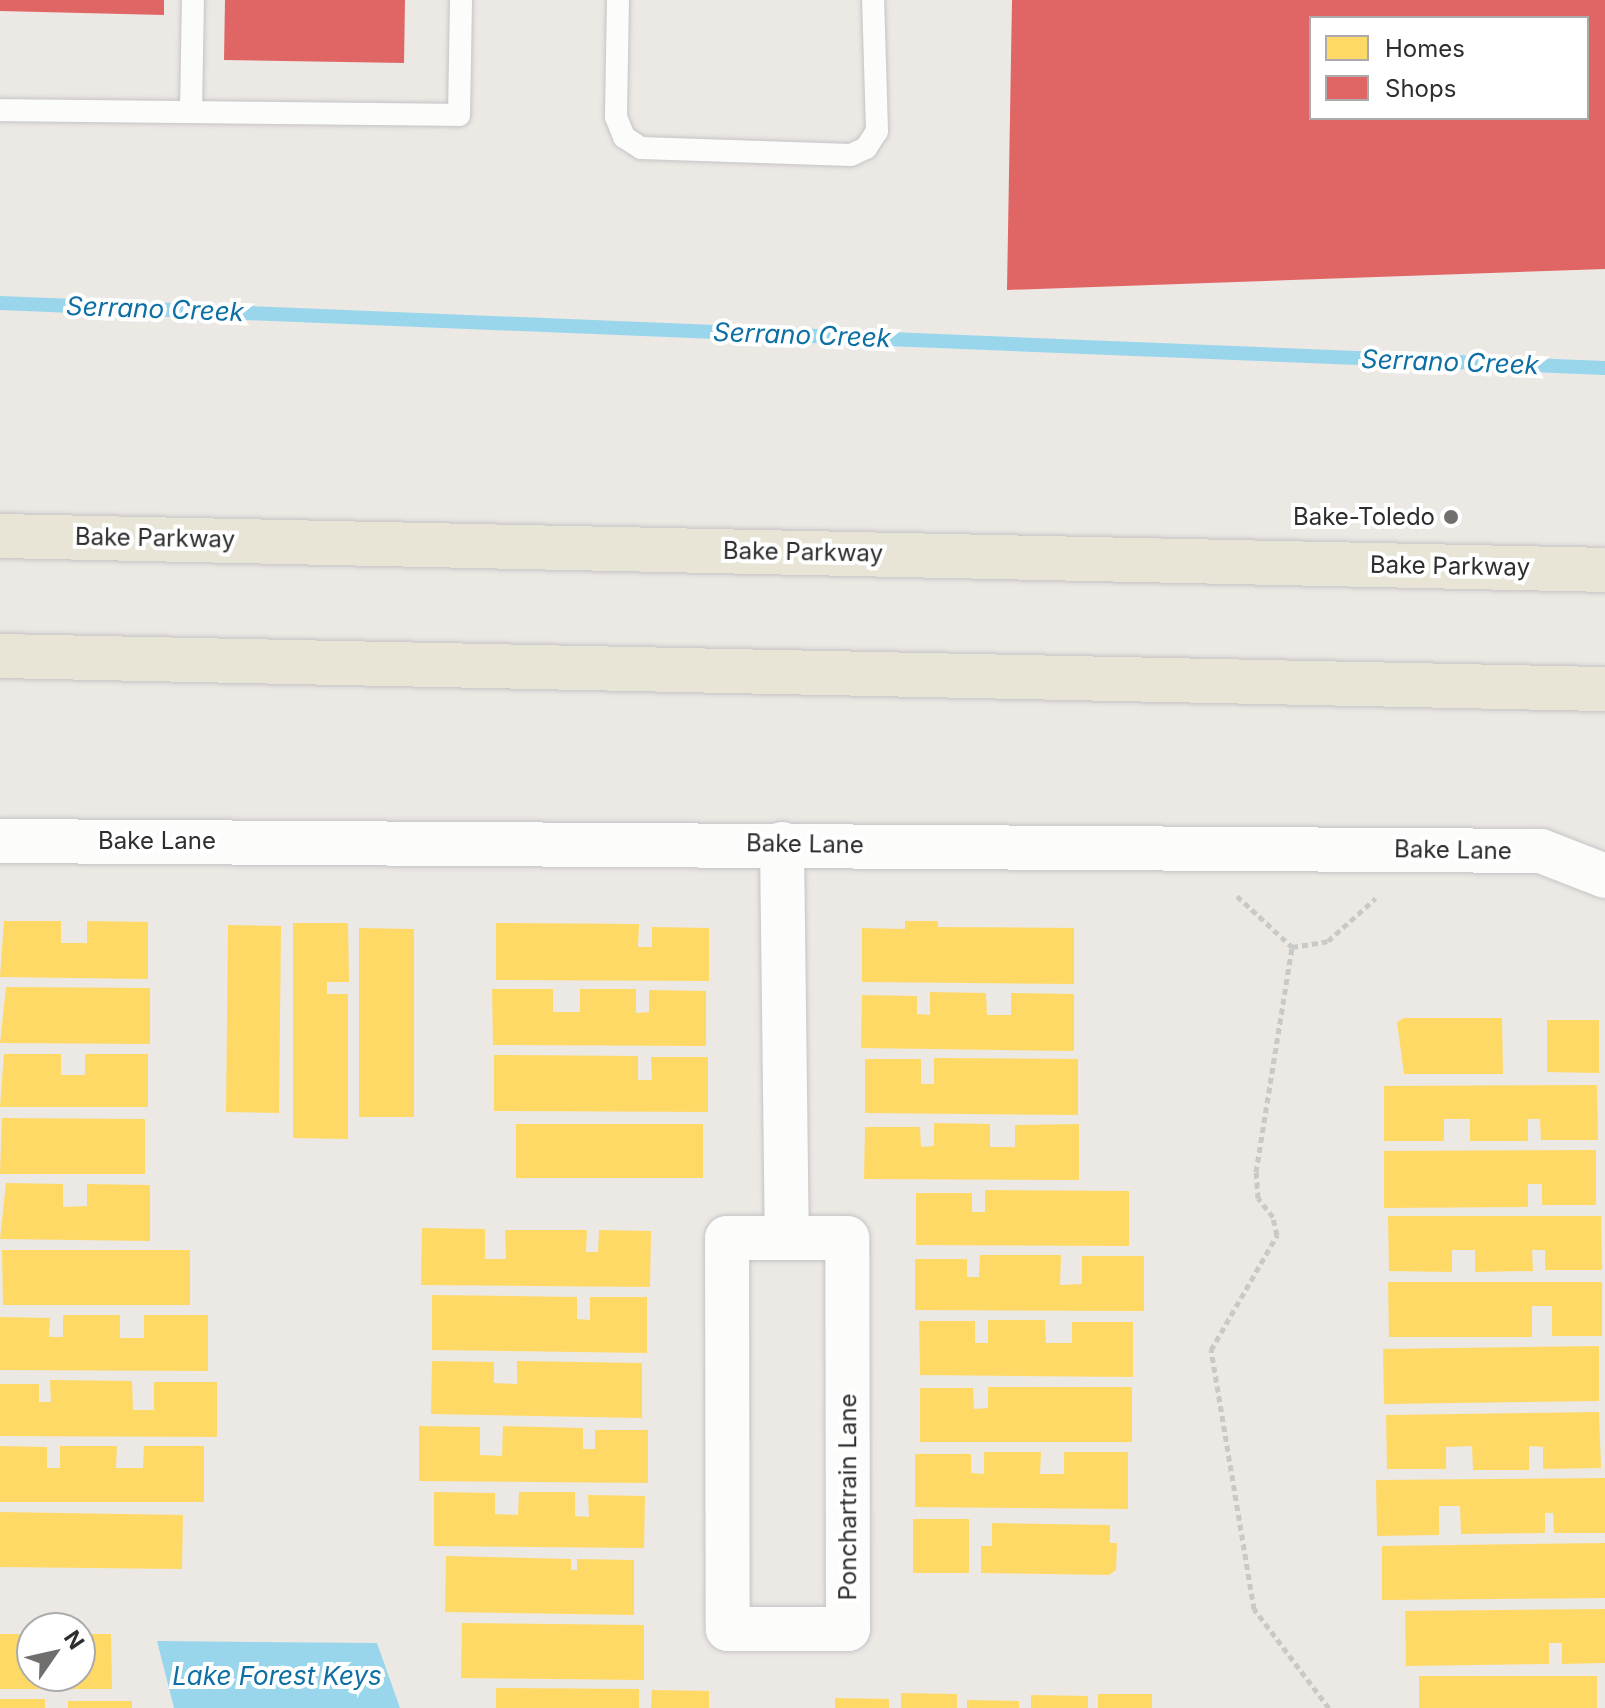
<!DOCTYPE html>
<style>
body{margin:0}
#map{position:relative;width:1605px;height:1708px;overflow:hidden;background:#ece8e4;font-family:Inter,sans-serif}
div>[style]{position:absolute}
.water>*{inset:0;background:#99d6ec}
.homes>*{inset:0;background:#ffd966}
.shops>*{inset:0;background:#e06666}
.stream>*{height:14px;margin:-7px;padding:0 7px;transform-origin:7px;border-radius:7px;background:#99d6ec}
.path>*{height:5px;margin-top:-2.5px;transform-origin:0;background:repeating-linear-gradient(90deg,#c9c9c8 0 6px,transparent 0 10px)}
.roads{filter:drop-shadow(0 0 2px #c5c4c5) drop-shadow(0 0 2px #c5c4c5)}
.service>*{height:22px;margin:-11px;padding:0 11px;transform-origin:11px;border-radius:11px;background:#fcfcfb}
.minor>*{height:44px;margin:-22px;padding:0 22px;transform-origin:22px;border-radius:22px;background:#fcfcfb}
.primary>*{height:44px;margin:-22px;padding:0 22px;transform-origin:22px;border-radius:22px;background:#e8e4d6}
.dots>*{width:22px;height:22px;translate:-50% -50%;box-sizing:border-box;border:4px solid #fff;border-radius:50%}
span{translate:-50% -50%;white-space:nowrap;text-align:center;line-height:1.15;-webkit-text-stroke:8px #fff;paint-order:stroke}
.poi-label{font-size:24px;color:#2e2e2e}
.right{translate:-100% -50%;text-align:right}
.street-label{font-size:24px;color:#2e2e2e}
.water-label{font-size:26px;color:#0d6fa3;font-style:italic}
.legend{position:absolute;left:1309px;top:16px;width:280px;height:104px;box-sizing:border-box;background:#fff;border:2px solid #ababab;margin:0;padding:10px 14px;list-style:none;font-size:24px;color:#2e2e2e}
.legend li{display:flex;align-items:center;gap:16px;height:40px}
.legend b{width:40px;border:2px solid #ababab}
.north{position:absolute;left:16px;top:1612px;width:80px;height:80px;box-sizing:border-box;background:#fff;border:2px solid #ababab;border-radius:50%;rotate:56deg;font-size:22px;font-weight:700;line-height:32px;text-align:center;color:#2e2e2e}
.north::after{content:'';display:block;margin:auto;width:28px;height:36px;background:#706f6e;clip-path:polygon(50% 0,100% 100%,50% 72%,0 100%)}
</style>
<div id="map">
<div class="water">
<i style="clip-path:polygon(157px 1641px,377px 1643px,400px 1708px,174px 1708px)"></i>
</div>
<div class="homes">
<i style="clip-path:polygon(4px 921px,61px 921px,61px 943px,87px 943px,87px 921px,148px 922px,148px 979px,0 977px)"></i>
<i style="clip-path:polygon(905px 921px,938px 921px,938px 927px,1074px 928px,1074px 984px,862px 982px,862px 928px,905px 929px)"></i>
<i style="clip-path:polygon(293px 923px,348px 923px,349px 982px,327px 982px,327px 994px,348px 994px,348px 1139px,293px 1138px)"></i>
<i style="clip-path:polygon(496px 923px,639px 924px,638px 947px,652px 947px,652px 927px,709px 928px,709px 981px,496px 980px)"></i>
<i style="clip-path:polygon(228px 925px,281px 926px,279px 1113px,226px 1112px)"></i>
<i style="clip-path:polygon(359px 928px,414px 929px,414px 1117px,359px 1117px)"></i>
<i style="clip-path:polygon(6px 987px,150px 988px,150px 1044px,0 1043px)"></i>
<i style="clip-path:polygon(492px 989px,553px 989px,553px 1012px,580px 1012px,580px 989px,636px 989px,636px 1013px,649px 1012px,649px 990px,706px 991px,706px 1046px,493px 1045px)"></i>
<i style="clip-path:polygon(930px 992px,986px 993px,987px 1015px,1011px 1015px,1011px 993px,1074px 994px,1074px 1051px,861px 1048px,862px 995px,917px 996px,917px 1014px,930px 1015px)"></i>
<i style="clip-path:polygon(1404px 1018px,1502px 1018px,1503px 1074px,1404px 1074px,1397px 1022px)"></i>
<i style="clip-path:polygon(1547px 1020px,1599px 1020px,1599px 1073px,1547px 1072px)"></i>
<i style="clip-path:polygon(4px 1054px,61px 1054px,61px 1075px,85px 1075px,85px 1054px,148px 1054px,148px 1107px,0 1107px)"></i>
<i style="clip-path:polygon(494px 1055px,638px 1056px,638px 1080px,652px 1080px,651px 1057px,708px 1057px,708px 1112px,494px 1111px)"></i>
<i style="clip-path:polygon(934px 1058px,1078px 1059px,1078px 1115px,865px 1113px,865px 1059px,921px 1059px,921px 1084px,934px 1084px)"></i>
<i style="clip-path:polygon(1597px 1085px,1598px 1140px,1541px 1140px,1540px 1119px,1528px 1119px,1528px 1141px,1470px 1141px,1470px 1119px,1444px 1119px,1444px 1141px,1384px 1141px,1384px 1086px)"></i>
<i style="clip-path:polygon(2px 1118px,145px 1119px,145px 1174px,0 1174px)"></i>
<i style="clip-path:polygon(934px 1123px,990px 1124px,990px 1147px,1015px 1147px,1015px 1125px,1079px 1124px,1079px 1180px,864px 1179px,865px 1127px,920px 1127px,921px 1147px,934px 1146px)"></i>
<i style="clip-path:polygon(516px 1124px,703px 1124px,703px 1178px,516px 1178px)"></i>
<i style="clip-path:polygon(1596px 1150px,1596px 1205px,1542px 1205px,1542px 1184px,1528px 1184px,1528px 1207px,1384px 1208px,1384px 1151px)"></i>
<i style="clip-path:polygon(6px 1183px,63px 1184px,63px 1207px,87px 1206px,87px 1184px,150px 1185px,150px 1241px,0 1239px)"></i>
<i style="clip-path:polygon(985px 1190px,1129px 1191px,1129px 1246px,916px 1245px,916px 1193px,972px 1193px,972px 1212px,985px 1212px)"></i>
<i style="clip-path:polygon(1388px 1216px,1601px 1216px,1602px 1270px,1545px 1270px,1545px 1250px,1532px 1250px,1533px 1271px,1475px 1272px,1475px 1250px,1452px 1250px,1452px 1272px,1389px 1271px)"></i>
<i style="clip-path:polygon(422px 1228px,485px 1229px,485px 1259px,506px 1259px,505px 1230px,587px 1230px,586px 1252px,598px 1252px,599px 1230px,651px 1231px,650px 1287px,421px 1285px)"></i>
<i style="clip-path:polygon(2px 1250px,190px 1250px,190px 1305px,3px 1305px)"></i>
<i style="clip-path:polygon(980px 1255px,1061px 1255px,1060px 1285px,1082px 1284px,1082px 1256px,1144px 1256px,1144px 1311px,915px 1310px,915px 1259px,967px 1259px,967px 1277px,979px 1277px)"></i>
<i style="clip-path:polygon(1388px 1282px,1602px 1282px,1602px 1336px,1552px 1336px,1552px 1306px,1532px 1306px,1532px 1337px,1389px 1337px)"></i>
<i style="clip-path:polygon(432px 1295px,577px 1297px,577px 1319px,590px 1320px,590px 1297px,647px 1297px,647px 1353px,432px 1350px)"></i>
<i style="clip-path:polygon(63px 1315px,120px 1315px,120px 1338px,144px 1338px,144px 1315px,208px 1315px,208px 1371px,0 1370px,0 1317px,50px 1318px,49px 1337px,63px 1337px)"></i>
<i style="clip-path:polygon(988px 1320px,1045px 1320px,1046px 1343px,1072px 1343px,1072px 1322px,1133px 1322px,1133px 1377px,920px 1375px,919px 1321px,975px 1321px,975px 1343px,988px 1343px)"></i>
<i style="clip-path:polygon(1599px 1346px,1599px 1401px,1384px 1404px,1383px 1349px)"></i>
<i style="clip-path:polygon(432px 1361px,494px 1362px,494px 1383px,517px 1384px,517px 1361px,642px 1363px,642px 1418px,431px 1414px)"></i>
<i style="clip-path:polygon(50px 1380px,132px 1381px,133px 1410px,154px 1410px,154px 1382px,217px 1382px,217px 1437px,0 1436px,0 1384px,39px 1384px,39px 1402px,51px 1402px)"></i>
<i style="clip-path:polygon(988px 1387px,1132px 1387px,1132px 1442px,920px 1442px,920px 1388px,973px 1388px,974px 1409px,988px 1408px)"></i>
<i style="clip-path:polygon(1599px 1412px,1601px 1468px,1543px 1469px,1543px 1447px,1529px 1446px,1529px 1470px,1473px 1470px,1472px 1446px,1446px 1447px,1446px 1469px,1387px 1469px,1386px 1415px)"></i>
<i style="clip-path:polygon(419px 1426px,480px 1427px,480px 1455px,502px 1456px,503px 1426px,583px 1428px,583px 1449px,595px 1449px,595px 1430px,648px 1430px,648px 1483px,419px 1481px)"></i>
<i style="clip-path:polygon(0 1446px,47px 1447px,47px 1468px,60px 1468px,60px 1446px,117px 1446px,116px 1468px,143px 1468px,144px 1446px,204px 1446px,204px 1502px,0 1502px)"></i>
<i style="clip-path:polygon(984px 1452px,1041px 1452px,1040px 1474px,1064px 1474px,1064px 1452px,1128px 1452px,1128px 1509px,915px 1507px,915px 1454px,971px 1454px,971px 1473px,984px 1474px)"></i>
<i style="clip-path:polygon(1605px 1478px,1605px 1533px,1554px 1533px,1553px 1513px,1545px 1513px,1545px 1533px,1461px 1534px,1460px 1506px,1439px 1506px,1439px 1535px,1377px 1536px,1376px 1480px)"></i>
<i style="clip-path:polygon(434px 1492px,495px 1493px,495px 1514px,518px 1515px,519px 1492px,575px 1492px,575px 1516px,589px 1517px,588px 1495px,645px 1496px,644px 1548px,434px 1546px)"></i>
<i style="clip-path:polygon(0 1512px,183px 1515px,182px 1569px,0 1567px)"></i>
<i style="clip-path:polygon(913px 1519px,969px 1519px,969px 1573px,913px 1573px)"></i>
<i style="clip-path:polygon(992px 1523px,1110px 1525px,1110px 1543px,1117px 1543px,1116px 1570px,1109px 1575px,981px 1573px,981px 1546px,992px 1546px)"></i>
<i style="clip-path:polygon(1605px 1543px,1605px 1598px,1382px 1600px,1382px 1546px)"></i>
<i style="clip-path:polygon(446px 1556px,571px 1559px,571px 1570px,577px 1570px,577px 1559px,634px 1560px,634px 1615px,445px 1612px)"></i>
<i style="clip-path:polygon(1605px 1609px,1605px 1663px,1562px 1664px,1562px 1643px,1549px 1643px,1549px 1664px,1406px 1666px,1405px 1611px)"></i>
<i style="clip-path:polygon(462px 1623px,644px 1625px,644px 1680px,461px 1678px)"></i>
<i style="clip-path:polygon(0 1634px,32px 1634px,32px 1676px,80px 1676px,80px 1634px,111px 1634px,112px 1689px,0 1689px)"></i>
<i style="clip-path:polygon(1419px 1676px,1597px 1676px,1597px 1708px,1419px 1708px)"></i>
<i style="clip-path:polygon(496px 1688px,639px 1689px,639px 1708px,496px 1708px)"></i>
<i style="clip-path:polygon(652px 1690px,709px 1691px,709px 1708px,651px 1708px)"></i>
<i style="clip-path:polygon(901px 1693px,957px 1694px,957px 1708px,901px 1708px)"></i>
<i style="clip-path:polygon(1098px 1694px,1152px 1694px,1152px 1708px,1098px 1708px)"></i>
<i style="clip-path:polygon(1031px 1695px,1088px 1696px,1088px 1708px,1031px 1708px)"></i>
<i style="clip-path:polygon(835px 1698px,889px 1699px,889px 1708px,835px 1708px)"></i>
<i style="clip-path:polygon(0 1699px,45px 1699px,45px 1708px,0 1708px)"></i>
<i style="clip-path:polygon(967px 1700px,1019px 1701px,1019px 1708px,967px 1708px)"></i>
<i style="clip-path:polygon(68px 1701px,132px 1701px,132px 1708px,68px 1708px)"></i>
</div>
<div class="shops">
<i style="clip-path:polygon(0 0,164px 0,164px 15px,0 11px)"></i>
<i style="clip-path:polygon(225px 0,405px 0,404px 63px,224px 60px)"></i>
<i style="clip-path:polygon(evenodd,1012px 0,1605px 0,1605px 269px,1007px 290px,1012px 0,1311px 18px,1587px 18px,1587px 118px,1311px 118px,1311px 18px)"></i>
</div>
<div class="stream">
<i style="left:0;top:303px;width:1606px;rotate:2.32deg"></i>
</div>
<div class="path">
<i style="left:1237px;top:896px;width:75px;rotate:42.8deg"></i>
<i style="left:1329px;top:1708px;width:124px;rotate:-127.1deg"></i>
<i style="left:1254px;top:1609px;width:263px;rotate:-99.4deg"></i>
<i style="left:1211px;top:1350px;width:133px;rotate:-60.1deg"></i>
<i style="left:1277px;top:1235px;width:18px;rotate:-103deg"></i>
<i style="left:1273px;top:1217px;width:24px;rotate:-128deg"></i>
<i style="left:1258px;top:1198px;width:26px;rotate:-94deg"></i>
<i style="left:1256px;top:1172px;width:228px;rotate:-80.9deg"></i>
<i style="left:1292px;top:947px;width:36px;rotate:-9deg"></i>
<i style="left:1328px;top:941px;width:64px;rotate:-41.9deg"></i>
</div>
<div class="roads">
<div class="service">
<i style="left:618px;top:0;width:117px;rotate:91deg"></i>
<i style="left:616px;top:117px;width:22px;rotate:68deg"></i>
<i style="left:624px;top:137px;width:20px;rotate:33deg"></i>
<i style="left:641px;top:148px;width:210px;rotate:1.9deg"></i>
<i style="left:851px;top:155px;width:17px;rotate:-25deg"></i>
<i style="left:866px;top:148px;width:20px;rotate:-57deg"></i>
<i style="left:877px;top:131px;width:131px;rotate:-91.7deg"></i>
<i style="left:0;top:110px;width:459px;rotate:0.6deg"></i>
<i style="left:459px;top:115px;width:115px;rotate:-89deg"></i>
<i style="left:191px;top:112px;width:112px;rotate:-89deg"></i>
</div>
<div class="minor">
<i style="left:0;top:841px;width:1541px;rotate:0.37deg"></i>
<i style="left:1541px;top:851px;width:69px;rotate:21.3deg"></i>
<i style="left:782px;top:844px;width:394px;rotate:89.3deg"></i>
<i style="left:787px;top:1238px;width:60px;rotate:180deg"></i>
<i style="left:727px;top:1238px;width:391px;rotate:89.9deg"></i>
<i style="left:728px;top:1629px;width:120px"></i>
<i style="left:848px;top:1629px;width:391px;rotate:-90.1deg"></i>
<i style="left:847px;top:1238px;width:60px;rotate:180deg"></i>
</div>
<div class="primary">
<i style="left:0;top:536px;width:1605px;rotate:1.21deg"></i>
<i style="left:0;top:656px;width:1605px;rotate:1.18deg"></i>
</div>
</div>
<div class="dots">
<i style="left:1451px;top:517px;background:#706f6e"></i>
</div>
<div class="poi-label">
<span class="right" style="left:1435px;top:517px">Bake-Toledo</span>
</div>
<div class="street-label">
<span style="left:155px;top:538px;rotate:1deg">Bake Parkway</span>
<span style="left:803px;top:552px;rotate:1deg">Bake Parkway</span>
<span style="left:1450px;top:566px;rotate:1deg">Bake Parkway</span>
<span style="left:157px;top:841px">Bake Lane</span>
<span style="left:805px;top:844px;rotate:1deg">Bake Lane</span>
<span style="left:1453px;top:850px;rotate:1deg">Bake Lane</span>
<span style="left:848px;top:1497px;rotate:-90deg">Ponchartrain Lane</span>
</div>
<div class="water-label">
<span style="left:155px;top:309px;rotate:2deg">Serrano Creek</span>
<span style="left:802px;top:335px;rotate:2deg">Serrano Creek</span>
<span style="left:1450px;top:362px;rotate:2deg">Serrano Creek</span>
<span style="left:277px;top:1676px">Lake Forest Keys</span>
</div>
<ul class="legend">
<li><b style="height:22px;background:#ffd966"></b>Homes</li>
<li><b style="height:22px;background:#e06666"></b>Shops</li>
</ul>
<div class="north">N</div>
</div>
